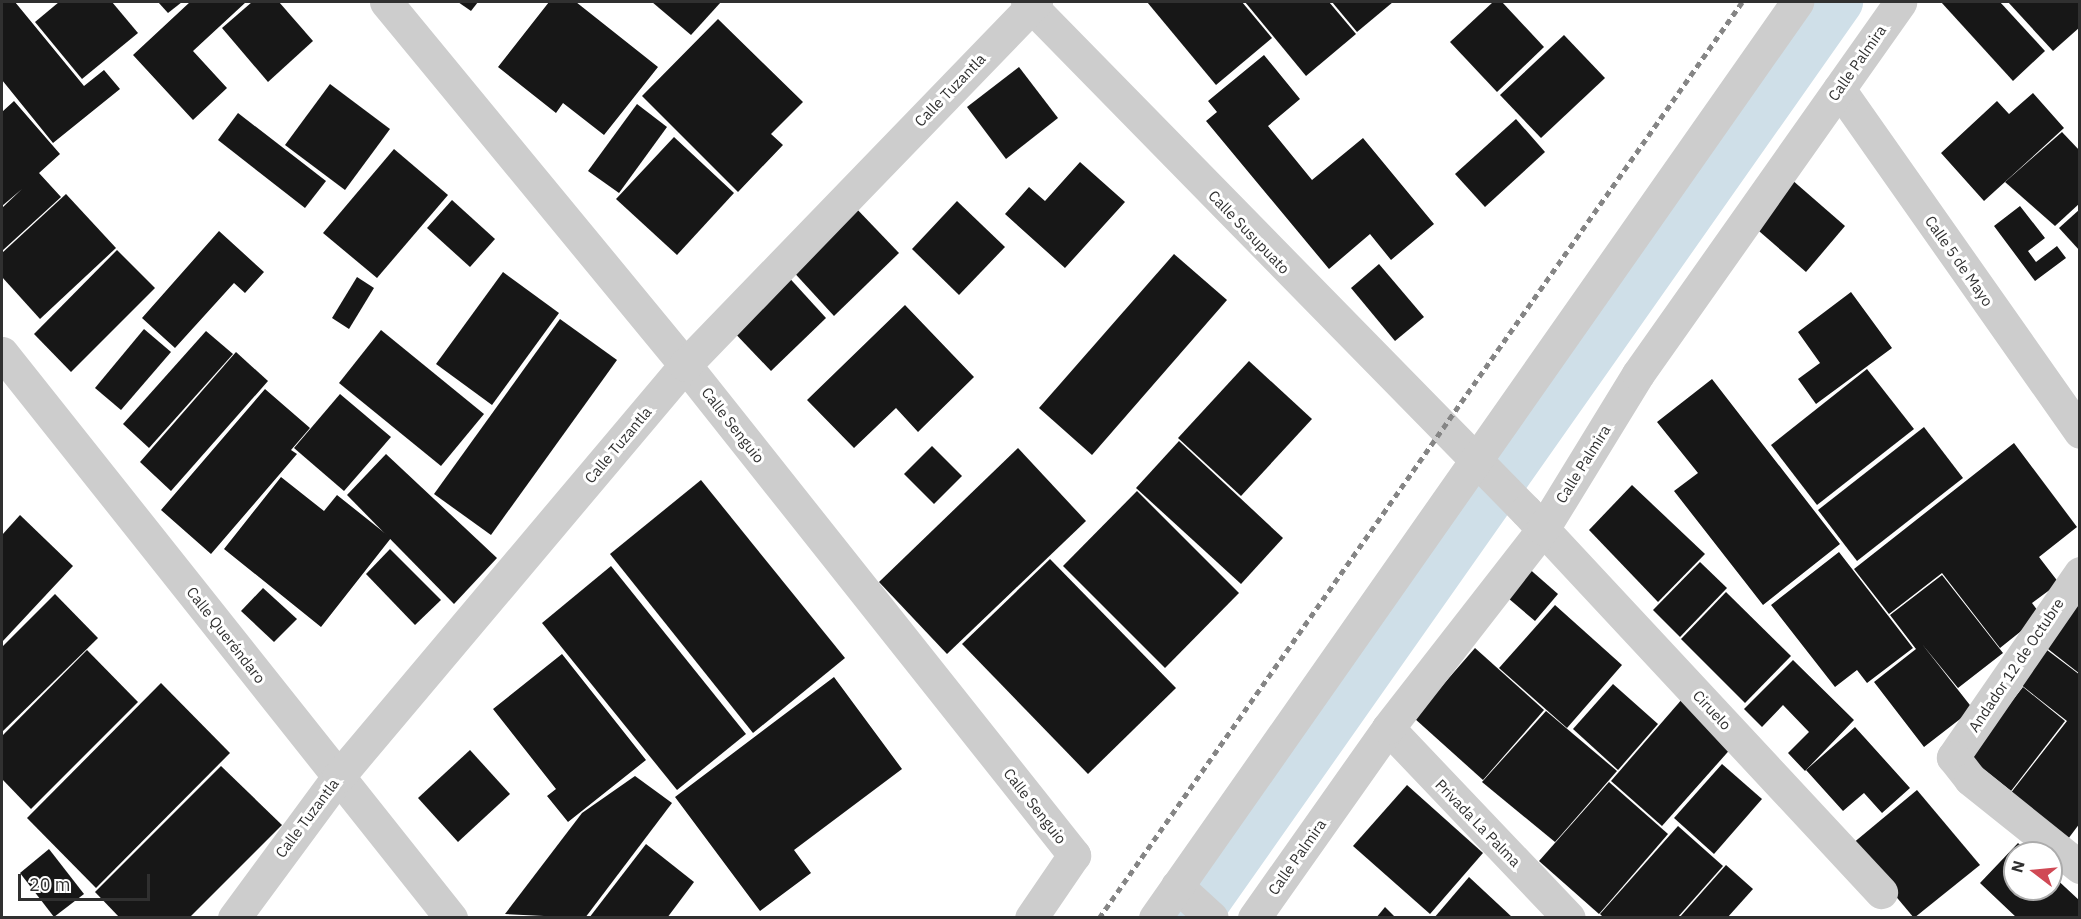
<!DOCTYPE html>
<meta charset="utf-8">
<style>
body{margin:0}
#map{position:relative;width:2081px;height:919px;overflow:hidden;background:#fff;font-family:"IBM Plex Sans",sans-serif}
div>[style]{position:absolute}
.canal>*{height:46px;margin:-23px;padding:0 23px;transform-origin:23px;border-radius:23px;background:#cfdfe8}
.building>*{inset:0;background:#171717}
.minor>*{height:33px;margin:-16.5px;padding:0 16.5px;transform-origin:16.5px;border-radius:16.5px;background:#cdcdcd}
.rail>*{height:4.5px;margin-top:-2.25px;transform-origin:0;background:repeating-linear-gradient(90deg,#858585 0 6px,transparent 0 10.5px)}
span{translate:-50% -50%;white-space:nowrap;text-align:center;line-height:1.15;-webkit-text-stroke:6px #fff;paint-order:stroke}
.street-label{font-size:15px;color:#303030}
.frame{position:absolute;inset:0;border:3px solid #303030;pointer-events:none}
.north{position:absolute;left:2003px;top:841px;width:60px;height:60px;box-sizing:border-box;background:#fff;border:2px solid #acacac;border-radius:50%;rotate:286deg;font-size:16px;font-weight:700;line-height:24px;text-align:center;color:#303030}
.north::after{content:'';display:block;margin:auto;width:21px;height:27px;background:#d04955;clip-path:polygon(50% 0,100% 100%,50% 72%,0 100%)}
.scale{position:absolute;left:18px;top:874px;width:132px;height:27px;box-sizing:border-box;border:3px solid #303030;border-top:0;padding-left:8px;font-size:18px;line-height:21px;white-space:nowrap;color:#303030;-webkit-text-stroke:4px #fff;paint-order:stroke}
</style>
<div id="map">
<div class="canal">
<i style="left:1196px;top:918px;width:1120px;rotate:-54.89deg"></i>
</div>
<div class="building">
<i style="clip-path:polygon(2px 2px,15px 2px,84px 86px,104px 70px,120px 89px,53px 143px,2px 80px)"></i>
<i style="clip-path:polygon(59px 2px,112px 2px,138px 33px,82px 79px,35px 22px)"></i>
<i style="clip-path:polygon(158px 2px,182px 2px,168px 13px)"></i>
<i style="clip-path:polygon(190px 2px,246px 2px,193px 51px,227px 88px,193px 120px,133px 55px)"></i>
<i style="clip-path:polygon(252px 2px,279px 2px,313px 41px,268px 82px,222px 28px)"></i>
<i style="clip-path:polygon(458px 2px,478px 2px,471px 11px)"></i>
<i style="clip-path:polygon(549px 2px,576px 2px,658px 67px,604px 135px,563px 103px,556px 113px,498px 67px)"></i>
<i style="clip-path:polygon(652px 2px,721px 2px,691px 35px)"></i>
<i style="clip-path:polygon(1147px 2px,1242px 2px,1272px 38px,1216px 85px)"></i>
<i style="clip-path:polygon(1245px 2px,1329px 2px,1356px 34px,1306px 76px)"></i>
<i style="clip-path:polygon(1332px 2px,1393px 2px,1357px 32px)"></i>
<i style="clip-path:polygon(1493px 2px,1502px 2px,1544px 47px,1497px 92px,1450px 42px)"></i>
<i style="clip-path:polygon(1941px 2px,2000px 2px,2045px 51px,2013px 81px)"></i>
<i style="clip-path:polygon(2008px 2px,2080px 2px,2080px 27px,2053px 51px)"></i>
<i style="clip-path:polygon(718px 19px,803px 102px,771px 134px,783px 145px,738px 192px,642px 96px)"></i>
<i style="clip-path:polygon(1564px 35px,1605px 78px,1541px 138px,1500px 95px)"></i>
<i style="clip-path:polygon(1264px 55px,1300px 99px,1268px 126px,1312px 180px,1363px 138px,1434px 224px,1391px 260px,1370px 234px,1329px 269px,1206px 121px,1217px 112px,1208px 101px)"></i>
<i style="clip-path:polygon(1019px 67px,1058px 118px,1006px 159px,967px 107px)"></i>
<i style="clip-path:polygon(330px 84px,390px 129px,345px 190px,285px 145px)"></i>
<i style="clip-path:polygon(2033px 93px,2064px 128px,1984px 201px,1941px 153px,1997px 101px,2009px 114px)"></i>
<i style="clip-path:polygon(14px 101px,60px 154px,39px 173px,61px 197px,2px 251px,2px 208px,22px 189px,2px 206px,2px 112px)"></i>
<i style="clip-path:polygon(637px 104px,667px 127px,619px 193px,588px 171px)"></i>
<i style="clip-path:polygon(238px 113px,326px 181px,305px 208px,218px 140px)"></i>
<i style="clip-path:polygon(1516px 119px,1545px 152px,1485px 207px,1455px 174px)"></i>
<i style="clip-path:polygon(2062px 132px,2080px 151px,2080px 203px,2055px 226px,2005px 182px)"></i>
<i style="clip-path:polygon(674px 137px,734px 193px,677px 255px,616px 199px)"></i>
<i style="clip-path:polygon(394px 149px,448px 195px,377px 278px,323px 233px)"></i>
<i style="clip-path:polygon(1080px 162px,1125px 202px,1065px 268px,1005px 214px,1029px 187px,1045px 201px)"></i>
<i style="clip-path:polygon(1791px 179px,1845px 226px,1806px 272px,1752px 225px)"></i>
<i style="clip-path:polygon(66px 194px,116px 248px,40px 319px,2px 277px,2px 253px)"></i>
<i style="clip-path:polygon(452px 200px,495px 239px,470px 267px,427px 228px)"></i>
<i style="clip-path:polygon(957px 201px,1005px 247px,959px 295px,912px 249px)"></i>
<i style="clip-path:polygon(853px 205px,899px 253px,834px 316px,789px 267px)"></i>
<i style="clip-path:polygon(2020px 206px,2045px 238px,2028px 251px,2036px 262px,2057px 246px,2066px 258px,2035px 281px,1994px 226px)"></i>
<i style="clip-path:polygon(2080px 209px,2080px 251px,2059px 228px)"></i>
<i style="clip-path:polygon(219px 231px,264px 272px,245px 293px,234px 283px,175px 348px,142px 318px)"></i>
<i style="clip-path:polygon(117px 250px,155px 288px,71px 372px,34px 334px)"></i>
<i style="clip-path:polygon(1174px 254px,1227px 300px,1092px 455px,1039px 408px)"></i>
<i style="clip-path:polygon(1379px 264px,1424px 317px,1395px 341px,1351px 288px)"></i>
<i style="clip-path:polygon(503px 272px,559px 313px,492px 405px,436px 364px)"></i>
<i style="clip-path:polygon(784px 272px,826px 318px,771px 371px,728px 326px)"></i>
<i style="clip-path:polygon(357px 277px,374px 288px,349px 329px,332px 318px)"></i>
<i style="clip-path:polygon(1851px 292px,1892px 348px,1816px 404px,1798px 379px,1820px 363px,1798px 332px)"></i>
<i style="clip-path:polygon(905px 305px,974px 377px,918px 432px,896px 408px,854px 448px,807px 400px)"></i>
<i style="clip-path:polygon(560px 319px,617px 360px,491px 535px,434px 494px)"></i>
<i style="clip-path:polygon(144px 329px,171px 352px,121px 410px,95px 388px)"></i>
<i style="clip-path:polygon(381px 330px,484px 414px,441px 466px,339px 383px)"></i>
<i style="clip-path:polygon(206px 331px,233px 354px,149px 448px,123px 424px)"></i>
<i style="clip-path:polygon(236px 352px,268px 381px,171px 491px,140px 462px)"></i>
<i style="clip-path:polygon(1249px 361px,1312px 419px,1241px 496px,1178px 438px)"></i>
<i style="clip-path:polygon(1867px 369px,1914px 429px,1817px 505px,1771px 445px)"></i>
<i style="clip-path:polygon(1712px 379px,1840px 544px,1763px 605px,1674px 491px,1698px 473px,1657px 422px)"></i>
<i style="clip-path:polygon(265px 389px,310px 428px,291px 450px,297px 454px,211px 554px,161px 510px)"></i>
<i style="clip-path:polygon(340px 394px,391px 437px,344px 491px,294px 448px)"></i>
<i style="clip-path:polygon(1924px 427px,1963px 478px,1857px 561px,1818px 510px)"></i>
<i style="clip-path:polygon(1179px 441px,1283px 538px,1241px 584px,1136px 488px)"></i>
<i style="clip-path:polygon(2014px 443px,2077px 527px,2039px 557px,2059px 583px,2032px 603px,2041px 615px,2000px 648px,1942px 573px,1889px 614px,1854px 569px)"></i>
<i style="clip-path:polygon(932px 446px,962px 476px,934px 504px,904px 474px)"></i>
<i style="clip-path:polygon(1018px 448px,1086px 521px,947px 654px,879px 582px)"></i>
<i style="clip-path:polygon(386px 454px,497px 558px,454px 604px,347px 495px)"></i>
<i style="clip-path:polygon(281px 477px,324px 511px,337px 495px,391px 538px,321px 627px,224px 549px)"></i>
<i style="clip-path:polygon(701px 480px,845px 658px,753px 733px,610px 554px)"></i>
<i style="clip-path:polygon(1632px 485px,1705px 554px,1658px 602px,1589px 530px)"></i>
<i style="clip-path:polygon(1137px 491px,1239px 593px,1165px 668px,1063px 566px)"></i>
<i style="clip-path:polygon(20px 515px,73px 566px,2px 642px,2px 535px)"></i>
<i style="clip-path:polygon(390px 549px,441px 600px,415px 625px,366px 574px)"></i>
<i style="clip-path:polygon(1839px 552px,1913px 648px,1867px 683px,1857px 670px,1835px 687px,1771px 605px)"></i>
<i style="clip-path:polygon(1050px 559px,1176px 688px,1088px 774px,962px 644px)"></i>
<i style="clip-path:polygon(1700px 562px,1727px 588px,1680px 637px,1653px 610px)"></i>
<i style="clip-path:polygon(611px 566px,746px 734px,677px 790px,542px 623px)"></i>
<i style="clip-path:polygon(1526px 566px,1558px 594px,1535px 621px,1502px 593px)"></i>
<i style="clip-path:polygon(1942px 575px,2003px 653px,1958px 688px,1922px 644px,1973px 709px,1924px 747px,1874px 682px,1916px 649px,1890px 615px)"></i>
<i style="clip-path:polygon(263px 588px,297px 619px,274px 642px,241px 611px)"></i>
<i style="clip-path:polygon(2080px 589px,2080px 674px,2039px 642px)"></i>
<i style="clip-path:polygon(1726px 592px,1791px 656px,1745px 703px,1681px 639px)"></i>
<i style="clip-path:polygon(55px 594px,98px 638px,2px 732px,2px 647px)"></i>
<i style="clip-path:polygon(1555px 605px,1622px 665px,1567px 728px,1499px 668px)"></i>
<i style="clip-path:polygon(1475px 648px,1544px 710px,1483px 780px,1414px 718px)"></i>
<i style="clip-path:polygon(87px 650px,138px 702px,31px 809px,2px 779px,2px 736px)"></i>
<i style="clip-path:polygon(2047px 650px,2080px 675px,2080px 823px,2068px 839px,2010px 794px,2067px 721px,2020px 684px)"></i>
<i style="clip-path:polygon(562px 654px,646px 760px,568px 822px,547px 796px,556px 789px,493px 709px)"></i>
<i style="clip-path:polygon(1793px 660px,1854px 720px,1805px 771px,1788px 753px,1809px 732px,1783px 705px,1762px 727px,1744px 709px)"></i>
<i style="clip-path:polygon(834px 677px,902px 769px,794px 850px,811px 873px,760px 911px,675px 797px)"></i>
<i style="clip-path:polygon(161px 683px,230px 753px,96px 888px,27px 818px)"></i>
<i style="clip-path:polygon(1613px 684px,1658px 724px,1618px 770px,1573px 729px)"></i>
<i style="clip-path:polygon(2023px 687px,2065px 721px,2011px 791px,1968px 757px)"></i>
<i style="clip-path:polygon(1683px 698px,1734px 745px,1662px 826px,1611px 781px)"></i>
<i style="clip-path:polygon(1546px 711px,1617px 771px,1555px 842px,1482px 782px)"></i>
<i style="clip-path:polygon(1855px 727px,1910px 788px,1882px 813px,1864px 793px,1843px 811px,1806px 770px)"></i>
<i style="clip-path:polygon(470px 750px,510px 794px,458px 842px,418px 798px)"></i>
<i style="clip-path:polygon(1722px 764px,1762px 799px,1714px 854px,1674px 818px)"></i>
<i style="clip-path:polygon(221px 766px,282px 825px,189px 918px,120px 918px,95px 892px)"></i>
<i style="clip-path:polygon(635px 776px,672px 803px,585px 918px,505px 914px,582px 813px)"></i>
<i style="clip-path:polygon(1609px 782px,1668px 834px,1599px 914px,1539px 861px)"></i>
<i style="clip-path:polygon(1407px 785px,1483px 853px,1430px 914px,1353px 846px)"></i>
<i style="clip-path:polygon(1917px 790px,1980px 865px,1914px 918px,1852px 844px)"></i>
<i style="clip-path:polygon(1678px 826px,1723px 866px,1677px 918px,1604px 918px,1600px 914px)"></i>
<i style="clip-path:polygon(2018px 843px,2029px 853px,2015px 853px,2015px 889px,2051px 889px,2051px 874px,2080px 901px,2080px 918px,2017px 918px,1980px 883px)"></i>
<i style="clip-path:polygon(646px 844px,694px 882px,667px 918px,589px 918px)"></i>
<i style="clip-path:polygon(49px 849px,84px 894px,54px 917px,20px 873px)"></i>
<i style="clip-path:polygon(1726px 865px,1753px 889px,1727px 918px,1679px 918px)"></i>
<i style="clip-path:polygon(1469px 877px,1513px 918px,1434px 918px)"></i>
<i style="clip-path:polygon(1385px 907px,1396px 918px,1376px 918px)"></i>
</div>
<div class="minor">
<i style="left:386px;top:2px;width:470px;rotate:50.5deg"></i>
<i style="left:685px;top:365px;width:626px;rotate:51.55deg"></i>
<i style="left:1074px;top:855px;width:76px;rotate:124.3deg"></i>
<i style="left:1027px;top:2px;width:713px;rotate:45.57deg"></i>
<i style="left:1526px;top:511px;width:521px;rotate:47.02deg"></i>
<i style="left:1839px;top:89px;width:419px;rotate:54.9deg"></i>
<i style="left:2px;top:353px;width:722px;rotate:51.53deg"></i>
<i style="left:2080px;top:573px;width:224px;rotate:124.6deg"></i>
<i style="left:1953px;top:757px;width:28px;rotate:52deg"></i>
<i style="left:1970px;top:779px;width:141px;rotate:38.7deg"></i>
<i style="left:1388px;top:728px;width:262px;rotate:46.4deg"></i>
<i style="left:1177px;top:886px;width:47px;rotate:42.4deg"></i>
<i style="left:234px;top:918px;width:175px;rotate:-53.6deg"></i>
<i style="left:338px;top:777px;width:539px;rotate:-49.89deg"></i>
<i style="left:685px;top:365px;width:505px;rotate:-45.96deg"></i>
<i style="left:1155px;top:918px;width:1119px;rotate:-54.97deg"></i>
<i style="left:1254px;top:918px;width:232px;rotate:-54.8deg"></i>
<i style="left:1388px;top:728px;width:252px;rotate:-52.1deg"></i>
<i style="left:1543px;top:529px;width:182px;rotate:-58.5deg"></i>
<i style="left:1638px;top:374px;width:455px;rotate:-54.8deg"></i>
</div>
<div class="rail">
<i style="left:1099px;top:918px;width:1119px;rotate:-54.93deg"></i>
</div>
<div class="street-label">
<span style="left:1857px;top:63px;rotate:-55deg">Calle Palmira</span>
<span style="left:950px;top:90px;rotate:-46deg">Calle Tuzantla</span>
<span style="left:1249px;top:232px;rotate:46deg">Calle Susupuato</span>
<span style="left:1959px;top:261px;rotate:55deg">Calle 5 de Mayo</span>
<span style="left:733px;top:425px;rotate:52deg">Calle Senguio</span>
<span style="left:618px;top:445px;rotate:-50deg">Calle Tuzantla</span>
<span style="left:1583px;top:464px;rotate:-58deg">Calle Palmira</span>
<span style="left:226px;top:635px;rotate:52deg">Calle Queréndaro</span>
<span style="left:2016px;top:665px;rotate:-56deg">Andador 12 de Octubre</span>
<span style="left:1712px;top:710px;rotate:47deg">Ciruelo</span>
<span style="left:1035px;top:806px;rotate:52deg">Calle Senguio</span>
<span style="left:307px;top:818px;rotate:-53deg">Calle Tuzantla</span>
<span style="left:1478px;top:823px;rotate:46deg">Privada La Palma</span>
<span style="left:1297px;top:857px;rotate:-55deg">Calle Palmira</span>
</div>
<div class="frame"></div>
<div class="north">N</div>
<div class="scale">20 m</div>
</div>
